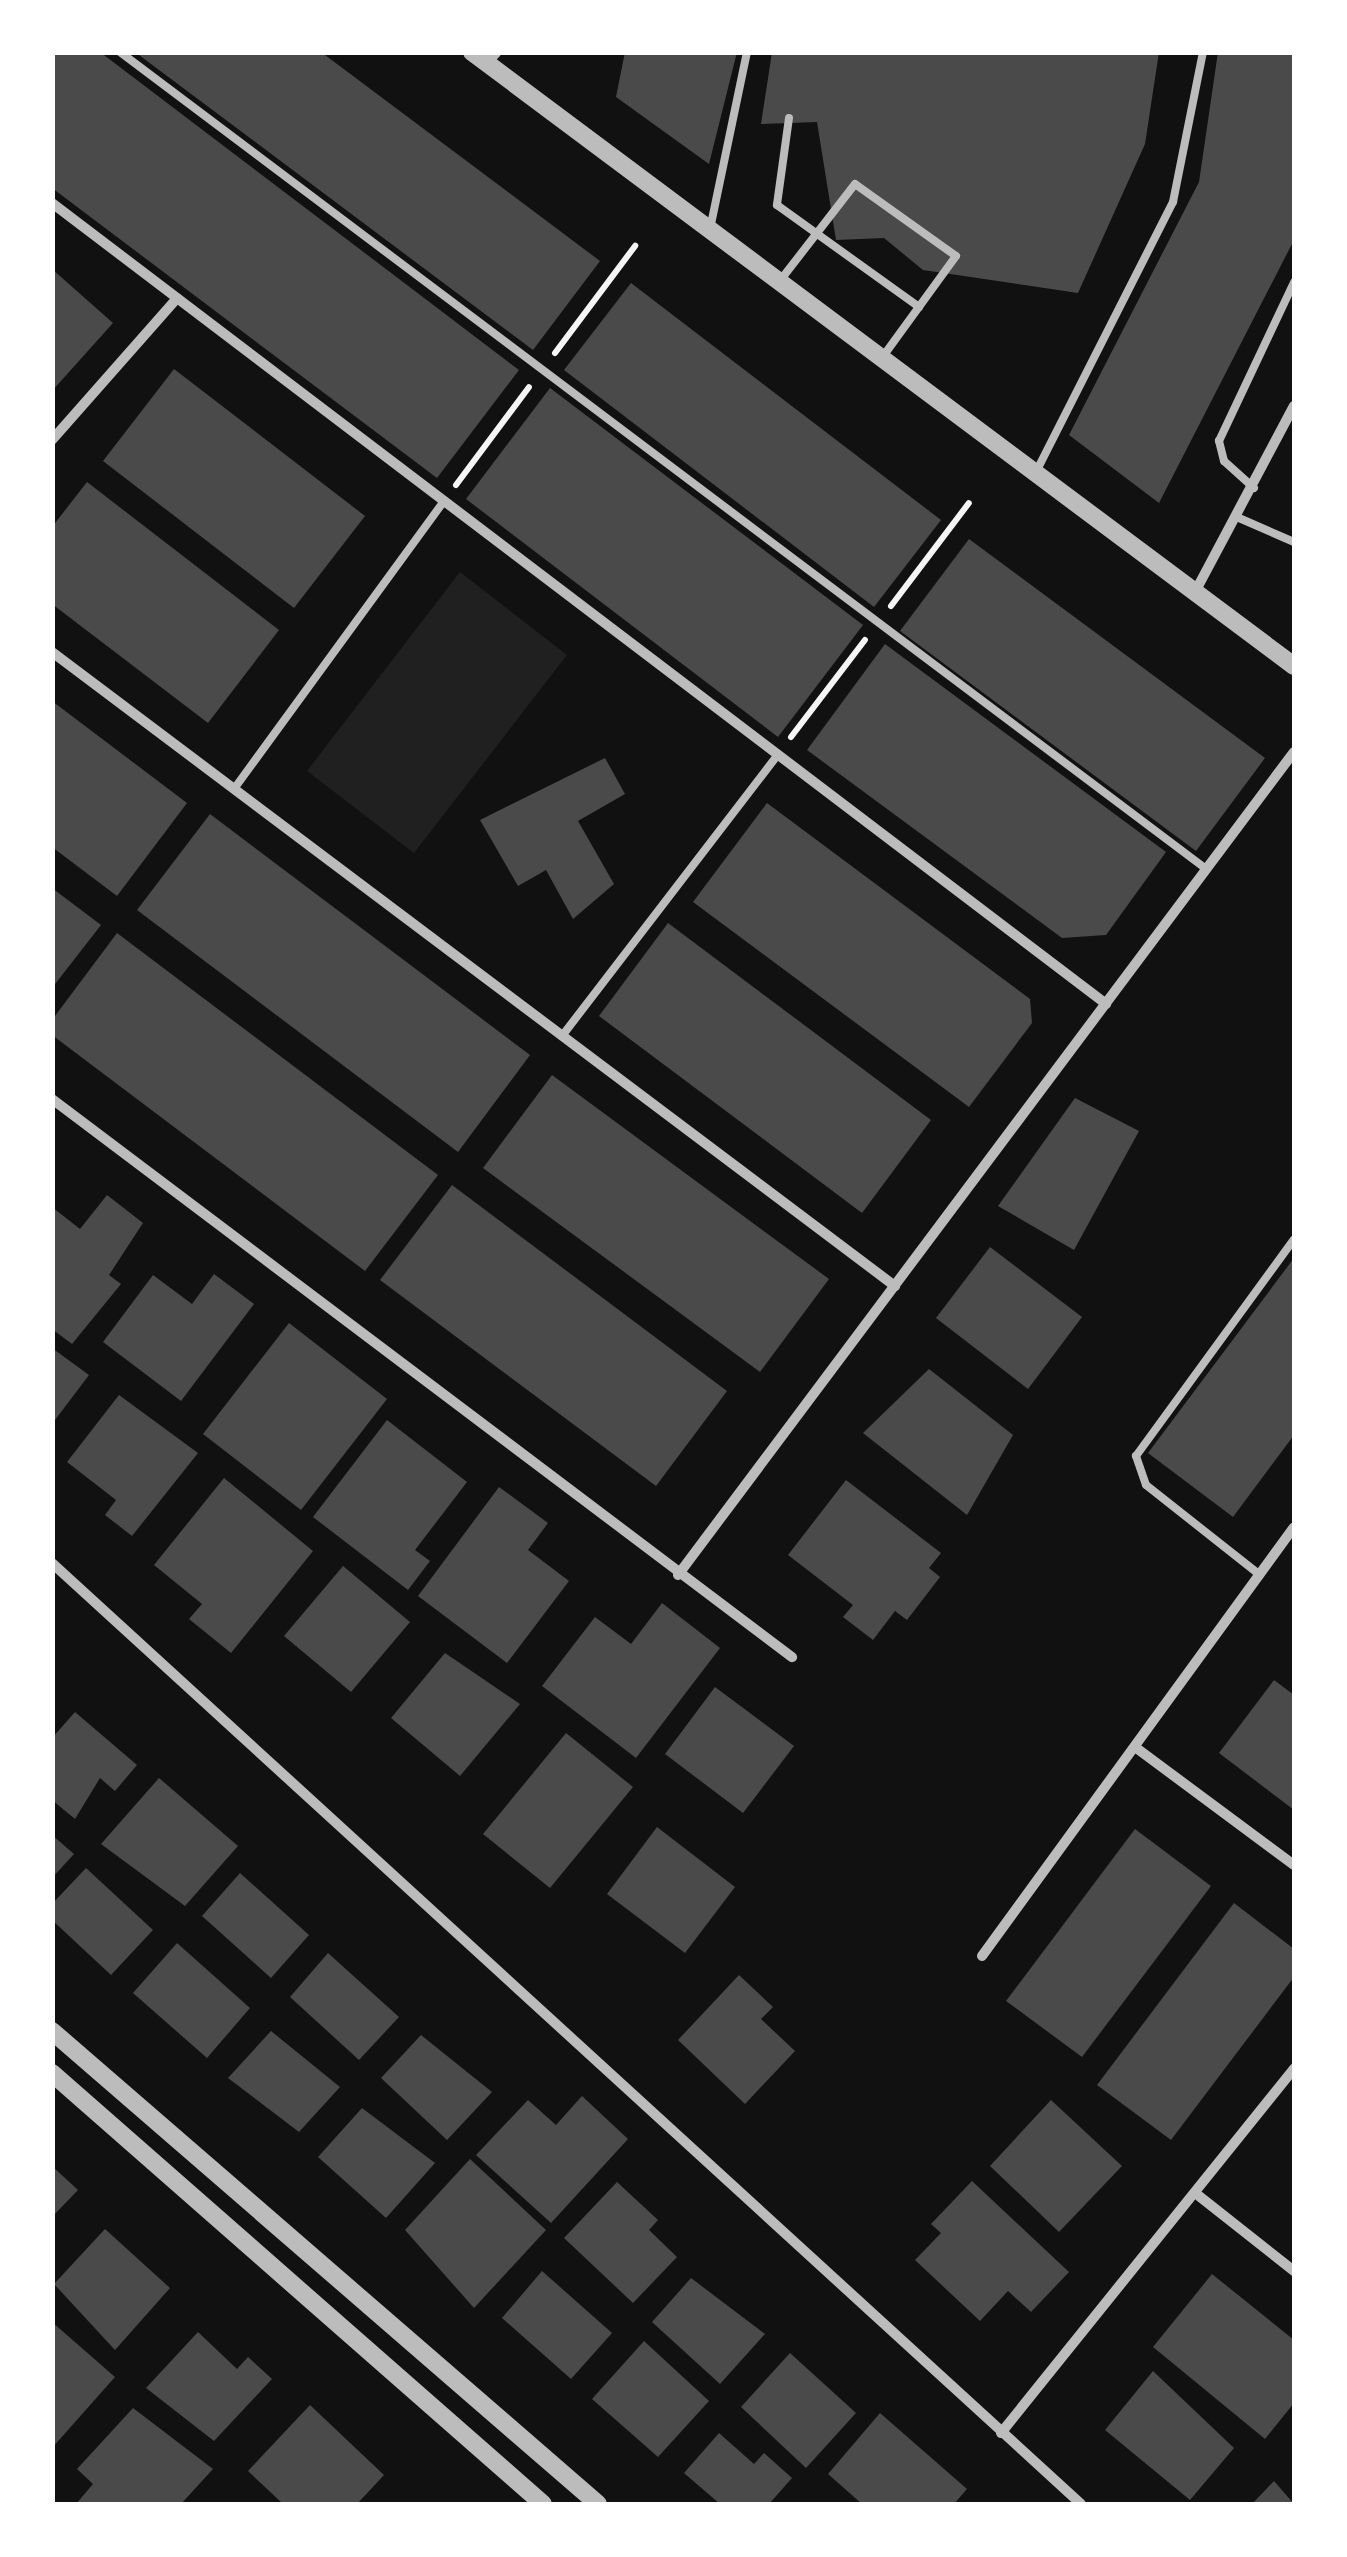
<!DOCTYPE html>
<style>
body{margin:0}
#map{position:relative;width:1347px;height:2557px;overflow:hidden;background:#111;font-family:"PT Sans",sans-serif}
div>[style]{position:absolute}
.green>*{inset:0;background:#202020}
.building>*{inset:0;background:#4a4a4a}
.path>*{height:6px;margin:-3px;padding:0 3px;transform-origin:3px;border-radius:3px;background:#f5f5f5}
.service>*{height:8px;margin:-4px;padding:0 4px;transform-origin:4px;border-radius:4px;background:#bcbcbc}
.minor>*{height:10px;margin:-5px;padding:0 5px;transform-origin:5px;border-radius:5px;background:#bcbcbc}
.tertiary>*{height:18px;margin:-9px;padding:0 9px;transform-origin:9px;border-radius:9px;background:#bcbcbc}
span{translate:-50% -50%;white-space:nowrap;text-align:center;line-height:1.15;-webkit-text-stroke:9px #fff;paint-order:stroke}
.frame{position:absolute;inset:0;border:55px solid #fff;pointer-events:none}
</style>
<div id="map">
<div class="green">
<i style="clip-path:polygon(460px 572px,567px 655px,414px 853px,307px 771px)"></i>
</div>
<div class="building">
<i style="clip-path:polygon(52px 52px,100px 52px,519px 370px,437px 478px,52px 188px)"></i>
<i style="clip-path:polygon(135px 52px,321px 52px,600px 261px,533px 350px)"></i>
<i style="clip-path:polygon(625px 52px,737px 52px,709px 164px,616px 97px)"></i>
<i style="clip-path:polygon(772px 52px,1159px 52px,1145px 144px,1078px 293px,923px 270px,884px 238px,836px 240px,817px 122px,761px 124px)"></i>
<i style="clip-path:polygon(1218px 52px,1294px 52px,1294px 240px,1159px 503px,1069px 435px,1199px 182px)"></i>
<i style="clip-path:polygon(52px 269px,113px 323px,52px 391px)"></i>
<i style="clip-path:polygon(631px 283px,941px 520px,874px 607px,564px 370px)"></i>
<i style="clip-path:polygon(174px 369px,365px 516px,294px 608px,103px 461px)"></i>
<i style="clip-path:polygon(550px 388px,863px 625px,778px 737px,466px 499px)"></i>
<i style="clip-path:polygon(87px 482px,279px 630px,208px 723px,52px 604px,52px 527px)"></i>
<i style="clip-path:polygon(969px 539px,1265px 758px,1196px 851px,900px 631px)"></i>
<i style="clip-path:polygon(885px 644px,1166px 852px,1106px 935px,1062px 938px,807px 750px)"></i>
<i style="clip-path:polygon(52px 701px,187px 803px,117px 896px,52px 847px)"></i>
<i style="clip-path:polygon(605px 758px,625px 794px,578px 821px,614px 884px,573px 919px,546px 870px,518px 886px,480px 820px)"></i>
<i style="clip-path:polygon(767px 803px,1030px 999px,1032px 1023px,969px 1107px,693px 902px)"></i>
<i style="clip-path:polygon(210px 814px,530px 1055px,458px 1152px,137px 910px)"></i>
<i style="clip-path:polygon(52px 888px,101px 925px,52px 988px)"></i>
<i style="clip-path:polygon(668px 923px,931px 1120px,862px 1213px,599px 1016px)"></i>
<i style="clip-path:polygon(117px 933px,438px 1175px,365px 1271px,52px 1035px,52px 1020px)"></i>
<i style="clip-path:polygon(552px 1075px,829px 1279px,760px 1372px,483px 1168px)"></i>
<i style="clip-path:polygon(1075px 1098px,1139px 1131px,1074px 1250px,998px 1206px)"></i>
<i style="clip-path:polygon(452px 1185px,727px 1391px,656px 1486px,380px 1280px)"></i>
<i style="clip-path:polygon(107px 1195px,143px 1223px,109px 1275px,121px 1284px,72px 1344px,52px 1329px,52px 1207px,80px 1229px)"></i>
<i style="clip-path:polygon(990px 1247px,1082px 1317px,1028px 1389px,936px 1318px)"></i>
<i style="clip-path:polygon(1294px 1258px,1294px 1435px,1233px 1517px,1148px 1453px)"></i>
<i style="clip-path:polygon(214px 1274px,254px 1304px,181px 1401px,103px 1342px,153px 1275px,192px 1304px)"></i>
<i style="clip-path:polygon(289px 1323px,387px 1399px,301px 1510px,203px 1434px)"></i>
<i style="clip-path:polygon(52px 1348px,89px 1375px,52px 1424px)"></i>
<i style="clip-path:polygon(929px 1369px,1013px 1435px,967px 1515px,863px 1433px)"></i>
<i style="clip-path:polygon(119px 1395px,198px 1453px,132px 1536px,105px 1515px,116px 1500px,67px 1462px)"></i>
<i style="clip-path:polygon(387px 1420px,467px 1482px,415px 1550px,430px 1561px,408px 1590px,313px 1517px)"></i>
<i style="clip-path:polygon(224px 1478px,313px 1551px,231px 1653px,189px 1619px,202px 1604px,154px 1565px)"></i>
<i style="clip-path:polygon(846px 1480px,941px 1553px,929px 1568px,940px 1577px,907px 1620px,895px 1611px,873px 1640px,843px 1617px,853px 1605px,788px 1555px)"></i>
<i style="clip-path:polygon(499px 1487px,548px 1523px,528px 1550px,569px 1581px,507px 1663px,418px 1596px)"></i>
<i style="clip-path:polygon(343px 1566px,410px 1622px,351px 1692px,284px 1636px)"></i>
<i style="clip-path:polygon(662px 1603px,720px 1648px,636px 1758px,542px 1686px,595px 1617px,631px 1644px)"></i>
<i style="clip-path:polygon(445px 1653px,520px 1704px,460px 1776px,391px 1718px)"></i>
<i style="clip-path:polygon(1274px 1680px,1294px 1695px,1294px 1810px,1219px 1753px)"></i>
<i style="clip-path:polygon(715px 1687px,794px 1746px,743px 1813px,665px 1754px)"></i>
<i style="clip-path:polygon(75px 1712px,137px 1765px,115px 1791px,100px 1778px,75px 1819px,52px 1800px,52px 1738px)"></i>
<i style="clip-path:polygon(566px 1733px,633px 1787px,550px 1888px,483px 1834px)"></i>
<i style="clip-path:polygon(159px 1778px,238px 1846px,185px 1906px,101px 1844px)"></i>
<i style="clip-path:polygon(657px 1827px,735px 1887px,685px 1953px,607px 1894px)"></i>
<i style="clip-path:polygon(1135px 1829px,1211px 1886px,1082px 2057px,1006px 2001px)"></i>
<i style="clip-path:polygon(52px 1835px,74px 1854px,52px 1878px)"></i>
<i style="clip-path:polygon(86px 1868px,153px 1930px,111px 1975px,52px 1920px,52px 1904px)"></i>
<i style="clip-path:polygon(240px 1873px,309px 1935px,271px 1978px,202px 1916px)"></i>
<i style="clip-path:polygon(1234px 1903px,1294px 1949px,1294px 1977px,1171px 2140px,1097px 2085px)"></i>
<i style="clip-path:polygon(177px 1943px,250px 2008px,207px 2058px,133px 1993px)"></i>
<i style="clip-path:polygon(328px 1953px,399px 2017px,359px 2060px,290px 1997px)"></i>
<i style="clip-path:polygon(739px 1975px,773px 2007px,761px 2019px,795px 2051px,745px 2104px,678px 2040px)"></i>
<i style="clip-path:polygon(271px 2031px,340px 2087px,299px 2132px,228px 2078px)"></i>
<i style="clip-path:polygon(421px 2035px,492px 2092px,447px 2140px,381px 2078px)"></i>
<i style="clip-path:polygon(582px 2096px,628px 2139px,551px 2223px,476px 2155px,528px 2100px,556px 2125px)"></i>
<i style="clip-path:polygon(1051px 2100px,1122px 2166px,1059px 2232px,990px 2166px)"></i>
<i style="clip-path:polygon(362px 2108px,435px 2163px,386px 2218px,318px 2157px)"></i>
<i style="clip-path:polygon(470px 2159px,546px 2230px,474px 2308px,405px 2230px)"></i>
<i style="clip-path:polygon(52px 2166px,78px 2190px,52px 2217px)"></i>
<i style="clip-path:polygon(972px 2181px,1069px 2272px,1031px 2312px,1008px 2291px,980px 2321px,915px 2260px,941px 2233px,931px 2224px)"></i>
<i style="clip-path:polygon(617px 2182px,658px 2220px,649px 2230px,677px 2257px,633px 2303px,564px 2238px)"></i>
<i style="clip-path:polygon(105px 2229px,170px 2288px,115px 2350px,54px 2284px)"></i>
<i style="clip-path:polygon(542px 2271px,612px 2333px,571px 2379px,502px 2318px)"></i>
<i style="clip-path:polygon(1212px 2274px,1294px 2340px,1294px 2403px,1265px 2439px,1153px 2347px)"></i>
<i style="clip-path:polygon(691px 2278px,765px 2334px,720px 2384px,652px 2322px)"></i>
<i style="clip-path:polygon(52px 2322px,115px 2377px,52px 2448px)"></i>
<i style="clip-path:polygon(198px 2332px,237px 2369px,248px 2357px,272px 2379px,214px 2441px,146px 2388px)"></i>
<i style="clip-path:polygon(644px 2341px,709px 2401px,658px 2457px,592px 2399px)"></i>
<i style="clip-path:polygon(790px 2353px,856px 2413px,806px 2468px,741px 2407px)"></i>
<i style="clip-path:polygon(1153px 2371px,1234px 2448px,1190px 2500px,1105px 2430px)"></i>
<i style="clip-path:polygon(310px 2405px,384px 2475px,357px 2504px,283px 2504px,248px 2471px)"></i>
<i style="clip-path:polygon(133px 2408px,213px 2469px,181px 2504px,76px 2504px,93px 2484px,77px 2469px)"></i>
<i style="clip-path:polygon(880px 2413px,967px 2489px,954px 2504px,862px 2504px,828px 2474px)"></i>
<i style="clip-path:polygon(719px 2433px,754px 2464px,764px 2453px,792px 2478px,769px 2504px,720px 2504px,684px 2473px)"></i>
<i style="clip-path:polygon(1274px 2481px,1294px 2504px,1252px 2504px)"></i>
</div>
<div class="path">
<i style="left:555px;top:353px;width:134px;rotate:-53.2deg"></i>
<i style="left:456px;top:485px;width:122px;rotate:-53.3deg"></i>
<i style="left:891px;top:606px;width:129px;rotate:-52.9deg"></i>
<i style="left:791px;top:737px;width:122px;rotate:-52.7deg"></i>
</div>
<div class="service">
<i style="left:120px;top:52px;width:1359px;rotate:36.95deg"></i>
<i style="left:487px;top:64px;width:16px;rotate:-47deg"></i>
<i style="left:789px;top:118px;width:88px;rotate:97.9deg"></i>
<i style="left:777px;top:205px;width:175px;rotate:35.7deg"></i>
<i style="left:710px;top:229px;width:181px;rotate:-78.2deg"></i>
<i style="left:779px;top:282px;width:124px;rotate:-52.2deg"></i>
<i style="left:855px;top:184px;width:124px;rotate:35.5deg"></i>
<i style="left:956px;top:256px;width:126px;rotate:126deg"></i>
<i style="left:1036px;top:472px;width:303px;rotate:-63.1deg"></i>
<i style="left:1173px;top:202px;width:153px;rotate:-78.7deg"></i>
<i style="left:1254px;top:488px;width:40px;rotate:-138deg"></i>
<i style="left:1224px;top:461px;width:21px;rotate:-104deg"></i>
<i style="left:1219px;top:441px;width:176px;rotate:-64.7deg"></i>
<i style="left:1239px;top:518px;width:60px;rotate:23.6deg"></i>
<i style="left:234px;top:789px;width:356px;rotate:-53.9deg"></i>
<i style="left:562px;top:1036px;width:354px;rotate:-52.5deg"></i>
<i style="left:1260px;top:1575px;width:145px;rotate:-141.7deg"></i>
<i style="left:1146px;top:1485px;width:31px;rotate:-109deg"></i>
<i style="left:1136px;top:1456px;width:268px;rotate:-53.9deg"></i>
</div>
<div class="minor">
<i style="left:52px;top:203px;width:1324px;rotate:37.23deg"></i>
<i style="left:52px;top:440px;width:189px;rotate:-48.6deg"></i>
<i style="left:1195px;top:592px;width:211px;rotate:-62deg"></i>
<i style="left:52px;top:652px;width:1055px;rotate:36.95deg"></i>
<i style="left:52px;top:1099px;width:927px;rotate:37.02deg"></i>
<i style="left:52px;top:1563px;width:1394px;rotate:42.44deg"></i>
<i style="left:678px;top:1575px;width:1028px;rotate:-53.19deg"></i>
<i style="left:1135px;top:1747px;width:198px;rotate:36.6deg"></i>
<i style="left:982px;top:1956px;width:530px;rotate:-53.97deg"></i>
<i style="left:1199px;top:2196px;width:121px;rotate:38.3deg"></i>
<i style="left:1001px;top:2433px;width:468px;rotate:-51.2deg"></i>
</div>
<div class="tertiary">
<i style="left:472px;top:52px;width:1026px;rotate:36.76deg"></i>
<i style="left:52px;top:2031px;width:722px;rotate:40.9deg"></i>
<i style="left:52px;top:2073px;width:653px;rotate:41.28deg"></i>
</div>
<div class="frame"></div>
</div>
